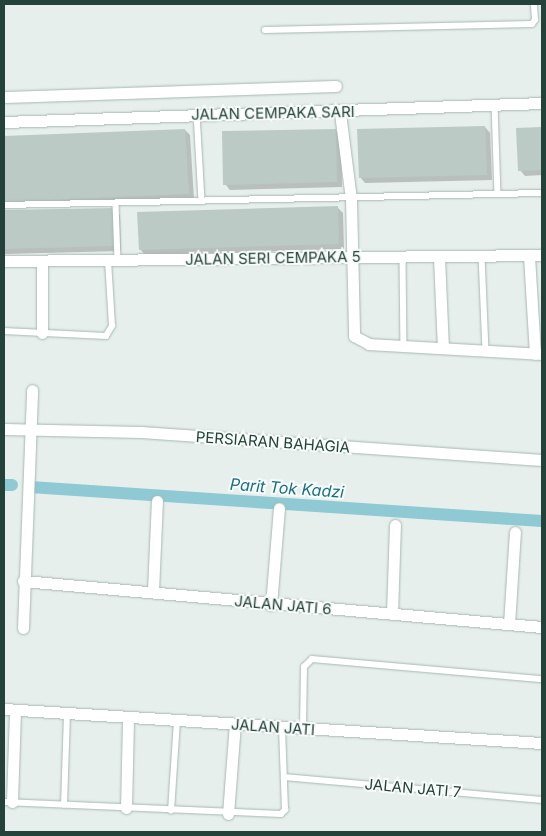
<!DOCTYPE html>
<style>
body{margin:0}
#map{position:relative;width:546px;height:836px;overflow:hidden;background:#e6efeb;font-family:Inter,sans-serif}
div>[style]{position:absolute}
.shadow>*{inset:0;background:#0003}
.canal>*{height:12px;margin:-6px;padding:0 6px;transform-origin:6px;border-radius:6px;background:#8ec9d4}
.building>*{inset:0;background:#bbcac4}
.roads{filter:drop-shadow(0 0 1px #a8b8b2) drop-shadow(0 0 1px #a8b8b2)}
.lane>*{height:5.5px;margin:-2.75px;padding:0 2.75px;transform-origin:2.75px;border-radius:2.75px;background:#fff}
.street>*{height:11px;margin:-5.5px;padding:0 5.5px;transform-origin:5.5px;border-radius:5.5px;background:#fff}
span{translate:-50% -50%;white-space:nowrap;text-align:center;line-height:1.15;-webkit-text-stroke:4px #f7fbf9;paint-order:stroke}
.street-label{font-size:15px;color:#24423a}
.water-label{font-size:16px;color:#1c6f80;font-style:italic}
.frame{position:absolute;inset:0;border:5px solid #24423a;pointer-events:none}
</style>
<div id="map">
<div class="shadow">
<i style="clip-path:polygon(485px 127px,490px 133px,492px 180px,365px 183px,360px 177px)"></i>
<i style="clip-path:polygon(542px 128px,542px 175px,525px 176px,520px 170px,517px 130px)"></i>
<i style="clip-path:polygon(185px 130px,190px 135px,194px 199px,4px 207px,4px 138px)"></i>
<i style="clip-path:polygon(335px 130px,341px 135px,342px 187px,230px 190px,225px 184px)"></i>
<i style="clip-path:polygon(338px 208px,343px 213px,344px 249px,145px 255px,140px 249px)"></i>
<i style="clip-path:polygon(114px 210px,120px 215px,121px 251px,4px 254px,4px 212px)"></i>
</div>
<div class="canal">
<i style="left:4px;top:485px;width:8px"></i>
<i style="left:30px;top:487px;width:513px;rotate:3.8deg"></i>
</div>
<div class="building">
<i style="clip-path:polygon(485px 126px,487px 175px,359px 178px,357px 129px)"></i>
<i style="clip-path:polygon(542px 127px,542px 170px,518px 171px,516px 128px)"></i>
<i style="clip-path:polygon(185px 129px,189px 194px,4px 202px,4px 136px)"></i>
<i style="clip-path:polygon(336px 129px,337px 182px,223px 185px,222px 131px)"></i>
<i style="clip-path:polygon(338px 206px,339px 244px,139px 250px,137px 212px)"></i>
<i style="clip-path:polygon(115px 208px,116px 246px,4px 249px,4px 210px)"></i>
</div>
<div class="roads">
<div class="lane">
<i style="left:265px;top:30px;width:267px;rotate:-1.3deg"></i>
<i style="left:532px;top:24px;width:5px;rotate:-53deg"></i>
<i style="left:535px;top:20px;width:16px;rotate:-94deg"></i>
<i style="left:495px;top:105px;width:89px;rotate:88.1deg"></i>
<i style="left:197px;top:114px;width:87px;rotate:86.7deg"></i>
<i style="left:116px;top:203px;width:57px;rotate:88deg"></i>
<i style="left:4px;top:205px;width:538px;rotate:-1.28deg"></i>
<i style="left:482px;top:256px;width:95px;rotate:87.6deg"></i>
<i style="left:403px;top:257px;width:89px;rotate:89.4deg"></i>
<i style="left:4px;top:331px;width:102px;rotate:2.8deg"></i>
<i style="left:106px;top:336px;width:12px;rotate:-59deg"></i>
<i style="left:112px;top:326px;width:66px;rotate:-93.5deg"></i>
<i style="left:303px;top:729px;width:62px;rotate:-89.1deg"></i>
<i style="left:304px;top:667px;width:11px;rotate:-45deg"></i>
<i style="left:312px;top:659px;width:231px;rotate:5deg"></i>
<i style="left:284px;top:777px;width:259px;rotate:5.1deg"></i>
<i style="left:4px;top:802px;width:277px;rotate:2.5deg"></i>
<i style="left:281px;top:814px;width:6px;rotate:-45deg"></i>
<i style="left:285px;top:810px;width:82px;rotate:-92.1deg"></i>
<i style="left:64px;top:805px;width:91px;rotate:-88.1deg"></i>
<i style="left:171px;top:811px;width:90px;rotate:-86.2deg"></i>
</div>
<div class="street">
<i style="left:4px;top:97px;width:332px;rotate:-1.9deg"></i>
<i style="left:340px;top:113px;width:87px;rotate:82.7deg"></i>
<i style="left:351px;top:199px;width:137px;rotate:88.7deg"></i>
<i style="left:354px;top:336px;width:17px;rotate:28deg"></i>
<i style="left:369px;top:344px;width:173px;rotate:3.3deg"></i>
<i style="left:4px;top:122px;width:538px;rotate:-2.02deg"></i>
<i style="left:529px;top:256px;width:98px;rotate:86.5deg"></i>
<i style="left:439px;top:257px;width:91px;rotate:87.5deg"></i>
<i style="left:4px;top:261px;width:538px;rotate:-0.64deg"></i>
<i style="left:42px;top:261px;width:72px;rotate:90deg"></i>
<i style="left:4px;top:429px;width:137px;rotate:1.3deg"></i>
<i style="left:141px;top:432px;width:402px;rotate:4deg"></i>
<i style="left:23px;top:581px;width:521px;rotate:5.07deg"></i>
<i style="left:153px;top:591px;width:90px;rotate:-87.5deg"></i>
<i style="left:271px;top:605px;width:97px;rotate:-85.3deg"></i>
<i style="left:392px;top:614px;width:89px;rotate:-88.1deg"></i>
<i style="left:509px;top:624px;width:92px;rotate:-86.3deg"></i>
<i style="left:23px;top:628px;width:238px;rotate:-87.8deg"></i>
<i style="left:4px;top:709px;width:539px;rotate:3.62deg"></i>
<i style="left:12px;top:802px;width:92px;rotate:-88.1deg"></i>
<i style="left:126px;top:808px;width:90px;rotate:-88.7deg"></i>
<i style="left:228px;top:814px;width:90px;rotate:-85.6deg"></i>
</div>
</div>
<div class="street-label">
<span style="left:273px;top:113px;rotate:-1deg">JALAN CEMPAKA SARI</span>
<span style="left:273px;top:258px;rotate:-1deg">JALAN SERI CEMPAKA 5</span>
<span style="left:273px;top:442px;rotate:4deg">PERSIARAN BAHAGIA</span>
<span style="left:283px;top:605px;rotate:5deg">JALAN JATI 6</span>
<span style="left:273px;top:727px;rotate:4deg">JALAN JATI</span>
<span style="left:413px;top:788px;rotate:5deg">JALAN JATI 7</span>
</div>
<div class="water-label">
<span style="left:287px;top:488px;rotate:4deg">Parit Tok Kadzi</span>
</div>
<div class="frame"></div>
</div>
